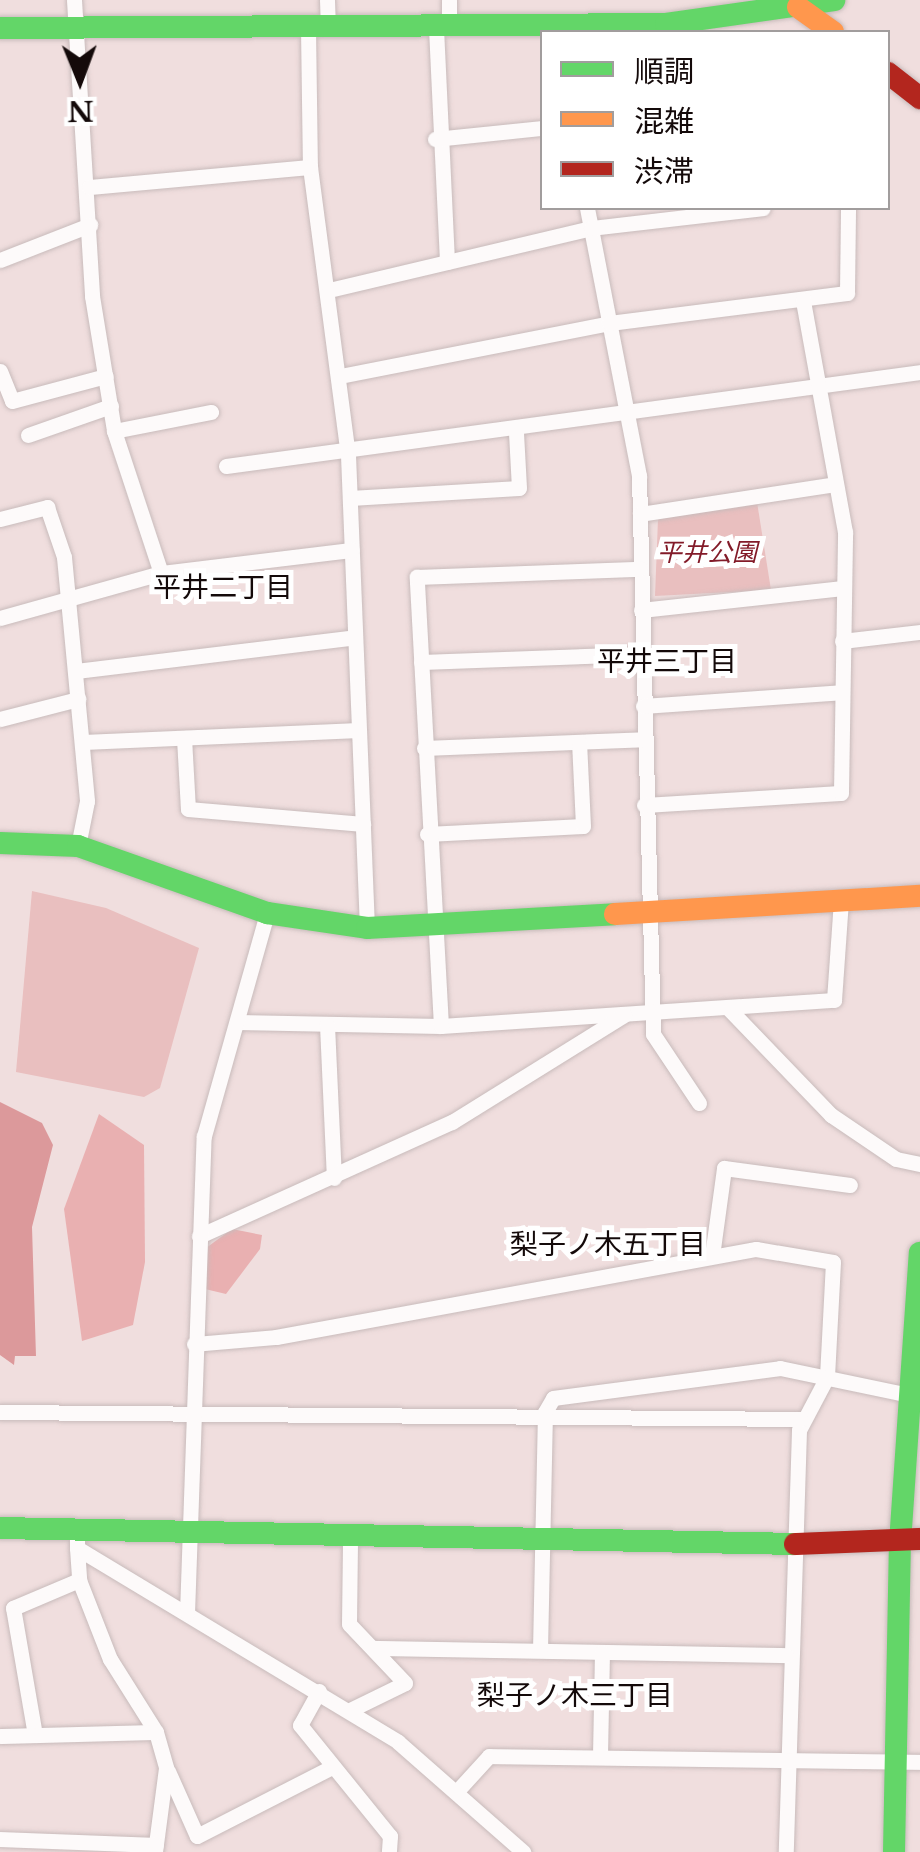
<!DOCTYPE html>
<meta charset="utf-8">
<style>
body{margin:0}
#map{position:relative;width:920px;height:1852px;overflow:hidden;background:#f0dede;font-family:"Libre Baskerville","Noto Sans JP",serif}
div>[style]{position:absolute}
.green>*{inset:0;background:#e9bfbf}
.forest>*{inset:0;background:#e9b0b1}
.water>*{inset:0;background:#dc999b}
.roads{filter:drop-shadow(0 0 2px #c8bbbb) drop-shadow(0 0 2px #c8bbbb)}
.street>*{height:15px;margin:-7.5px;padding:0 7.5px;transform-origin:7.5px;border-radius:7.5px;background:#fdfafa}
.fast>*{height:22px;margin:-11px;padding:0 11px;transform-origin:11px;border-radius:11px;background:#63d668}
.slow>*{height:22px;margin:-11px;padding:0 11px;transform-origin:11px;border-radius:11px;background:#ff974d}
.jam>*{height:22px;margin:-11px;padding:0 11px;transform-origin:11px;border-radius:11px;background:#b3261e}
span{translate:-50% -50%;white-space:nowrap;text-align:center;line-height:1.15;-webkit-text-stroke:10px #fff;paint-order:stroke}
.park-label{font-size:25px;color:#831b29;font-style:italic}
.neighbourhood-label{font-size:28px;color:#140a0a}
.legend{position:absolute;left:540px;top:30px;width:350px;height:180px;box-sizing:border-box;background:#fff;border:2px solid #a19d9d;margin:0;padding:12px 18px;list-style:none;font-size:30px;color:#140a0a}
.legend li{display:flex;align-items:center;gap:20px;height:50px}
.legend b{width:50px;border:2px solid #a19d9d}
.north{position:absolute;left:30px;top:30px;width:100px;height:100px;-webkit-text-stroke:8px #fff;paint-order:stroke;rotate:179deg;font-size:28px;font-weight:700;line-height:40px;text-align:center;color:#140a0a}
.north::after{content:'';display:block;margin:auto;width:35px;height:45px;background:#140a0a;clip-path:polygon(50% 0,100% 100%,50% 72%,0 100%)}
</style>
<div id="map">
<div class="green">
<i style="clip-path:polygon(757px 502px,771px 590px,655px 596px,658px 519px)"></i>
<i style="clip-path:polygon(32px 891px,106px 908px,199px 948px,160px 1088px,144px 1097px,16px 1072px)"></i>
</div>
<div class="forest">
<i style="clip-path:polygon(99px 1114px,144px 1145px,145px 1262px,133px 1325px,82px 1341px,64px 1209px)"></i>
<i style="clip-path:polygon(232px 1229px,262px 1235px,260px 1249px,226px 1294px,205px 1289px,206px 1248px)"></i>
</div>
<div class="water">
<i style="clip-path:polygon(0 1102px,42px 1123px,53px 1145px,32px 1227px,36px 1356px,15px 1356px,14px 1365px,0 1355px)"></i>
</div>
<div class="roads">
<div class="street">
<i style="left:74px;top:0;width:297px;rotate:86.5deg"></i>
<i style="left:92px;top:296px;width:137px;rotate:80.7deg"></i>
<i style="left:114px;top:431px;width:150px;rotate:71.7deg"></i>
<i style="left:327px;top:0;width:29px;rotate:88deg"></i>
<i style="left:449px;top:0;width:28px;rotate:90deg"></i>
<i style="left:308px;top:28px;width:139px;rotate:89.2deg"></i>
<i style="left:310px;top:167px;width:290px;rotate:82.5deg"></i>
<i style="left:348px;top:455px;width:473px;rotate:87.7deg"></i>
<i style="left:436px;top:28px;width:234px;rotate:87.3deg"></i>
<i style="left:435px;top:139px;width:108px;rotate:-5.9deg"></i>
<i style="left:89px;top:187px;width:222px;rotate:-5.2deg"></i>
<i style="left:587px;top:208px;width:273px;rotate:79deg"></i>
<i style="left:639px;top:476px;width:558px;rotate:88.56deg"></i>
<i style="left:653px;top:1034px;width:83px;rotate:56.3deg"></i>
<i style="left:0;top:260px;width:97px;rotate:-21.3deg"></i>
<i style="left:329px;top:290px;width:269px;rotate:-13.3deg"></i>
<i style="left:591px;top:228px;width:173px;rotate:-6.6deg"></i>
<i style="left:0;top:371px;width:32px;rotate:68deg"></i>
<i style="left:12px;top:401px;width:97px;rotate:-14.9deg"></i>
<i style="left:340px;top:376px;width:274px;rotate:-11.1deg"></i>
<i style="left:609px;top:323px;width:240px;rotate:-7.2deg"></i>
<i style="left:847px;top:293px;width:85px;rotate:-89.3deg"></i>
<i style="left:114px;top:431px;width:99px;rotate:-11.1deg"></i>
<i style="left:28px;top:435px;width:88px;rotate:-19.3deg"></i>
<i style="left:226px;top:466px;width:700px;rotate:-7.71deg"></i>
<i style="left:350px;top:498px;width:169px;rotate:-3.4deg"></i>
<i style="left:519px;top:488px;width:56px;rotate:-93.1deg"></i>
<i style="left:640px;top:514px;width:198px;rotate:-8.7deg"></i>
<i style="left:0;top:519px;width:49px;rotate:-14.3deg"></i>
<i style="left:47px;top:507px;width:53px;rotate:71.2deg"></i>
<i style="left:64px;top:557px;width:245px;rotate:84.6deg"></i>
<i style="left:87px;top:801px;width:46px;rotate:101.3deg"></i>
<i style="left:641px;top:610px;width:203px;rotate:-6.2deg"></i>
<i style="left:0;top:618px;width:167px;rotate:-15.6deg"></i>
<i style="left:161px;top:573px;width:192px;rotate:-6.9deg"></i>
<i style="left:842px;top:641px;width:79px;rotate:-6.6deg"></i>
<i style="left:421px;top:662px;width:221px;rotate:-2.1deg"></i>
<i style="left:76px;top:671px;width:281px;rotate:-6.9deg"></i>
<i style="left:643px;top:706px;width:198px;rotate:-4deg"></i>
<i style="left:0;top:719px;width:81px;rotate:-14.4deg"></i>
<i style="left:184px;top:738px;width:71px;rotate:86.8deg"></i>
<i style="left:188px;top:809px;width:176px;rotate:4.9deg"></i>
<i style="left:83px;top:742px;width:276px;rotate:-2.5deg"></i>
<i style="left:424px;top:748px;width:220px;rotate:-2.3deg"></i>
<i style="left:644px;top:805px;width:197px;rotate:-3.5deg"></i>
<i style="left:841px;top:793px;width:261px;rotate:-89.1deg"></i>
<i style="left:845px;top:532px;width:236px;rotate:-100.3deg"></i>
<i style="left:427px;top:834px;width:156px;rotate:-2.9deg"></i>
<i style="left:583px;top:826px;width:84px;rotate:-92.7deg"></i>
<i style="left:728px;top:1008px;width:149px;rotate:46.1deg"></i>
<i style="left:831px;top:1115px;width:78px;rotate:34.1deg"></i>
<i style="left:896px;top:1159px;width:25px;rotate:12deg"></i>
<i style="left:237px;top:1022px;width:204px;rotate:1.1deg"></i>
<i style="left:441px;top:1026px;width:394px;rotate:-3.8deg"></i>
<i style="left:834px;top:1000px;width:100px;rotate:-86deg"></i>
<i style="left:327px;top:1025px;width:153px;rotate:87.4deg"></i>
<i style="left:441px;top:1026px;width:450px;rotate:-93.1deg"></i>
<i style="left:417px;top:577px;width:223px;rotate:-2.1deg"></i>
<i style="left:199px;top:1236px;width:277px;rotate:-24.3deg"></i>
<i style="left:452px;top:1122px;width:203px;rotate:-31.9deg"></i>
<i style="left:712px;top:1256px;width:89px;rotate:-82.2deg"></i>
<i style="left:724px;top:1168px;width:127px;rotate:7.7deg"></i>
<i style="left:194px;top:1344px;width:82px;rotate:-4.9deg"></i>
<i style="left:276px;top:1337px;width:488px;rotate:-10.4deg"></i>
<i style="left:756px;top:1249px;width:78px;rotate:9.6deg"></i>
<i style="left:833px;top:1262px;width:115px;rotate:93deg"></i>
<i style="left:827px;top:1377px;width:60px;rotate:117.8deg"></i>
<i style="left:799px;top:1430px;width:422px;rotate:91.8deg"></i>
<i style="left:0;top:1412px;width:800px;rotate:0.5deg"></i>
<i style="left:77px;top:1530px;width:18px;rotate:90deg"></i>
<i style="left:77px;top:1548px;width:375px;rotate:31.1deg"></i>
<i style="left:398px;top:1742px;width:167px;rotate:41.3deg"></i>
<i style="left:77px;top:1548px;width:32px;rotate:86deg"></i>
<i style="left:79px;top:1580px;width:85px;rotate:68.6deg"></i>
<i style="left:110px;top:1659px;width:86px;rotate:57.8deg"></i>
<i style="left:156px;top:1732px;width:37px;rotate:74deg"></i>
<i style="left:166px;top:1768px;width:85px;rotate:97.5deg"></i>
<i style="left:187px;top:1613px;width:477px;rotate:-88deg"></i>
<i style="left:204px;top:1136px;width:232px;rotate:-74.2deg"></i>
<i style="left:373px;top:1648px;width:413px;rotate:1deg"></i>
<i style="left:540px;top:1650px;width:238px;rotate:-88.8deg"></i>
<i style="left:545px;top:1412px;width:16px;rotate:-60deg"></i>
<i style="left:553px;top:1398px;width:229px;rotate:-7.5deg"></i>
<i style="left:780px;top:1368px;width:132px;rotate:11.8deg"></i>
<i style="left:319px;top:1691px;width:39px;rotate:119deg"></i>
<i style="left:300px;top:1725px;width:143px;rotate:51deg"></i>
<i style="left:390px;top:1836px;width:16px;rotate:94deg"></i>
<i style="left:350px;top:1710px;width:61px;rotate:-26.1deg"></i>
<i style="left:405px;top:1683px;width:81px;rotate:-133.5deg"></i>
<i style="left:349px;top:1624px;width:87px;rotate:-89.3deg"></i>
<i style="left:35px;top:1735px;width:129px;rotate:-99.8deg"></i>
<i style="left:13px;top:1608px;width:72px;rotate:-23deg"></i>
<i style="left:0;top:1736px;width:156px;rotate:-1.5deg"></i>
<i style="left:600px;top:1756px;width:104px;rotate:-88.9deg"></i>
<i style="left:168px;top:1771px;width:71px;rotate:66deg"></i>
<i style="left:197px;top:1836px;width:152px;rotate:-27.1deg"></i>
<i style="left:458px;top:1790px;width:46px;rotate:-47.6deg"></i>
<i style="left:489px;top:1756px;width:431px;rotate:0.8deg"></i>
<i style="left:0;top:1839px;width:156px;rotate:2.2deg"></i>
</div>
<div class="fast">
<i style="left:0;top:28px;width:666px;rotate:-0.34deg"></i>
<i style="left:666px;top:24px;width:170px;rotate:-8.1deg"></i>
<i style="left:0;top:843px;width:78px;rotate:2.2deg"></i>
<i style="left:78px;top:846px;width:201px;rotate:19.5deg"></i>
<i style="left:267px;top:913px;width:101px;rotate:8.5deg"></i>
<i style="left:367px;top:928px;width:248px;rotate:-3.2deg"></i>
<i style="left:0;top:1528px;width:795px;rotate:1.15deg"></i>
<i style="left:894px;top:1852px;width:309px;rotate:-88.9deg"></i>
<i style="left:900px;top:1543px;width:291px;rotate:-86.1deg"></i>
</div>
<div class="slow">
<i style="left:798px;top:7px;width:43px;rotate:35.5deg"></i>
<i style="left:615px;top:914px;width:306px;rotate:-3.4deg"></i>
</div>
<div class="jam">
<i style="left:888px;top:73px;width:41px;rotate:38deg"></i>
<i style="left:795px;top:1544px;width:125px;rotate:-2.3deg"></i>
</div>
</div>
<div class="park-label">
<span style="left:707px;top:553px">平井公園</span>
</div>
<div class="neighbourhood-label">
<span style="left:223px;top:588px">平井二丁目</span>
<span style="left:667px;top:662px">平井三丁目</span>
<span style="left:608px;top:1245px">梨子ノ木五丁目</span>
<span style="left:575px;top:1696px">梨子ノ木三丁目</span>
</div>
<ul class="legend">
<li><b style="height:12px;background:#63d668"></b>順調</li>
<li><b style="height:12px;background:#ff974d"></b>混雑</li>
<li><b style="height:12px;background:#b3261e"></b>渋滞</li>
</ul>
<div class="north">N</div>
</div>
